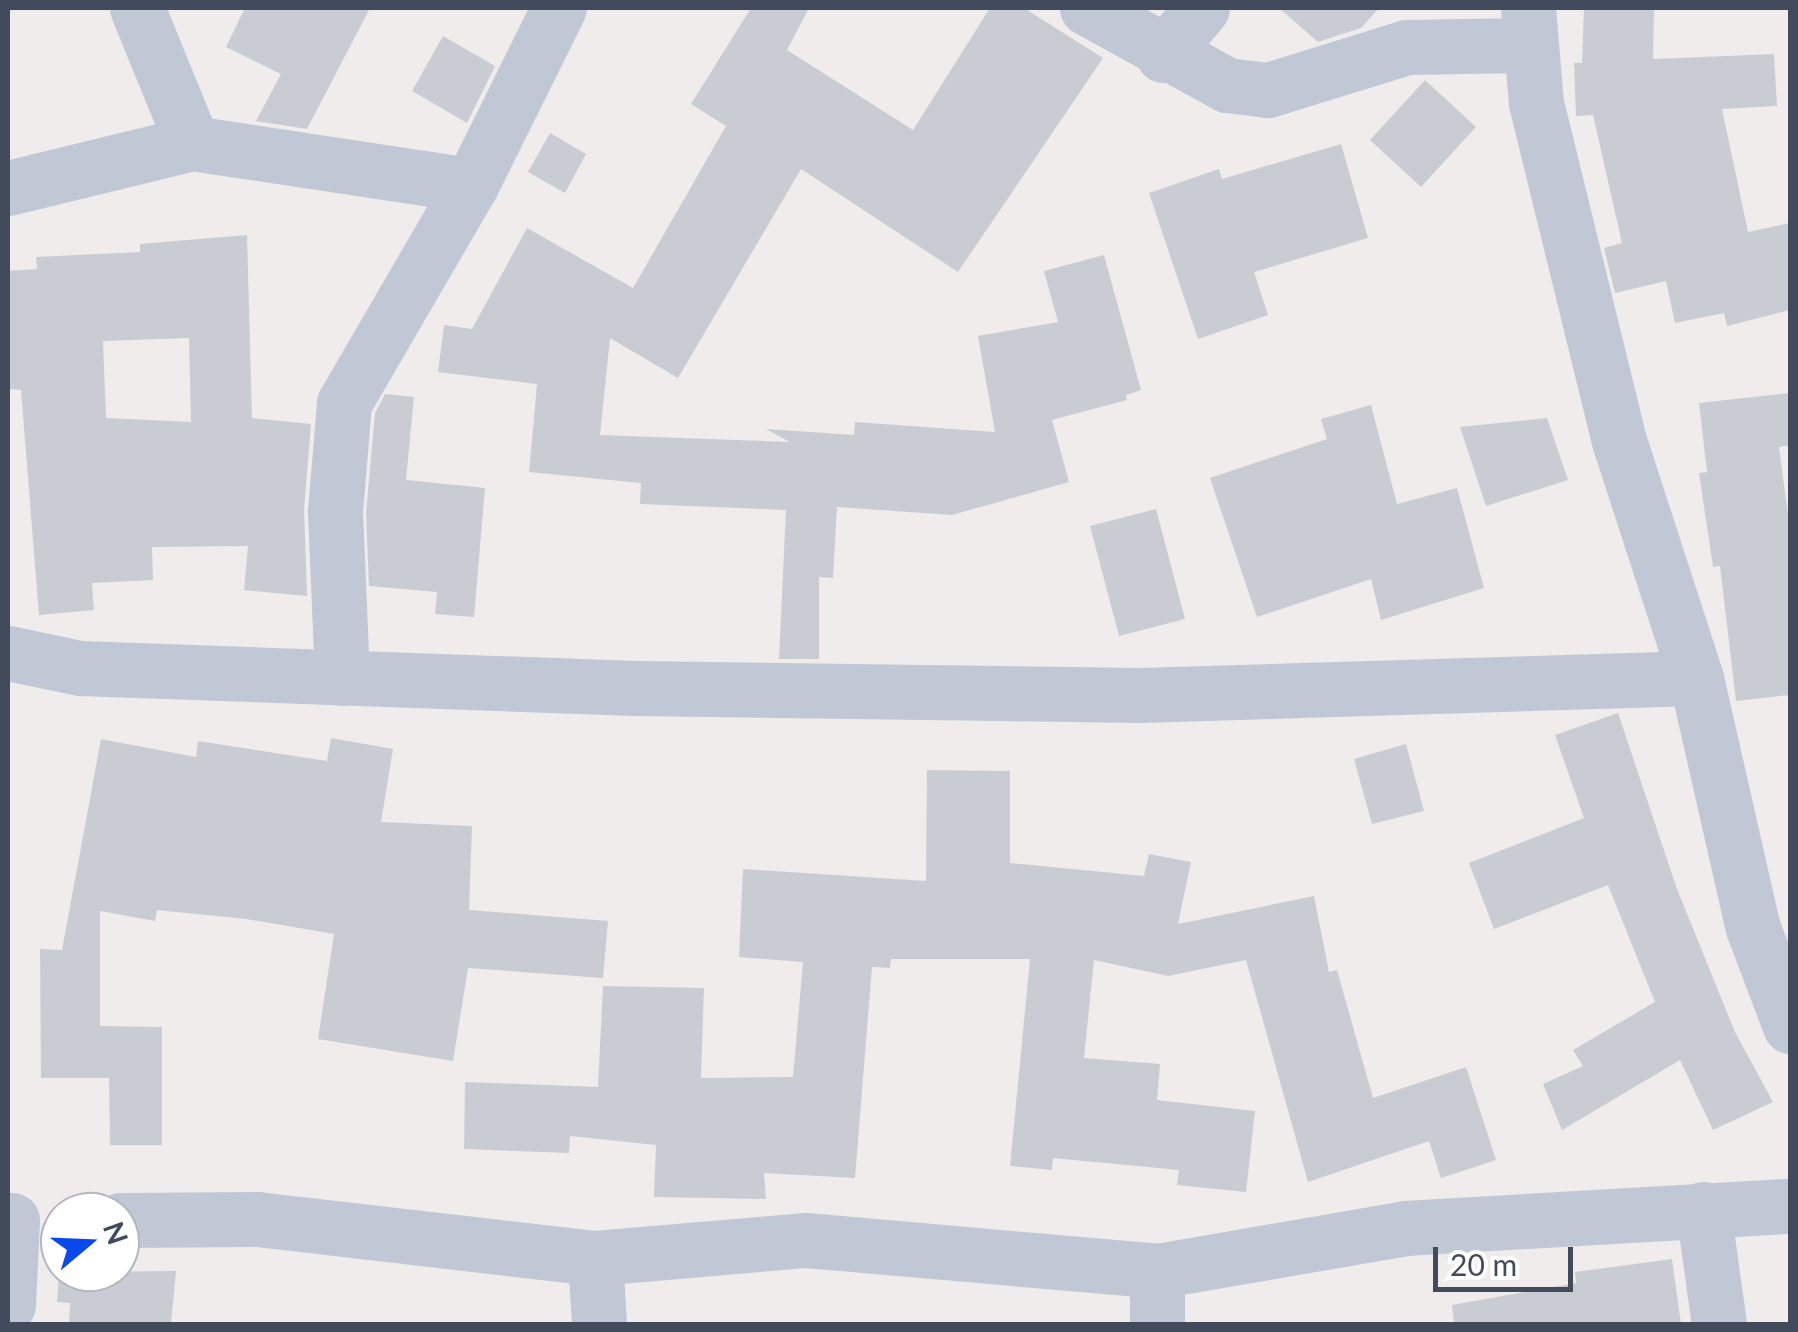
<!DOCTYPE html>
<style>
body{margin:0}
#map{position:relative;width:1798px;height:1332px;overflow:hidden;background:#efeceb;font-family:Lato,sans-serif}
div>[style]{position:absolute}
.building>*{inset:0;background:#caccd4}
.minor>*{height:55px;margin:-27.5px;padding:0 27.5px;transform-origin:27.5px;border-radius:27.5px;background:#c0c8d5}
span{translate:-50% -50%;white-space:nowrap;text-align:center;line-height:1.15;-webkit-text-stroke:9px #fff;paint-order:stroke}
.frame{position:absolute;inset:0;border:10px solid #424b5b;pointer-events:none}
.north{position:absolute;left:40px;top:1192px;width:100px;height:100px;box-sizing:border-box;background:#fff;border:2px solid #b3b7bd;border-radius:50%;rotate:71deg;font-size:28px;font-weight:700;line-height:40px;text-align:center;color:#424b5b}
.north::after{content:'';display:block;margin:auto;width:35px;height:45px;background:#0848ec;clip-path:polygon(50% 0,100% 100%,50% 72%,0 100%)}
.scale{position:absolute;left:1433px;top:1247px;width:140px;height:45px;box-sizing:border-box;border:5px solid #424b5b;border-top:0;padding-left:12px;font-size:30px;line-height:35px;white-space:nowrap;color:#424b5b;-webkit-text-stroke:8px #fff;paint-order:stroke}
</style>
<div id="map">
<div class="building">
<i style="clip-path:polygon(245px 8px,370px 8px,307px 129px,256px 121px,281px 74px,226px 47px)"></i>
<i style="clip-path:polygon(751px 8px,809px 8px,787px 50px,913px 130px,990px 8px,1024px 8px,1103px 58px,958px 272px,801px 169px,678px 378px,610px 338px,600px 435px,790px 442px,766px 429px,854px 435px,855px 422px,995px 432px,978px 336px,1058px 322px,1044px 271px,1104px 255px,1141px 390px,1126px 395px,1127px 400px,1052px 420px,1069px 482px,952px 515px,837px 507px,833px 578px,819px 577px,819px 659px,779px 659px,786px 510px,640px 504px,641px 483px,529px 472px,537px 384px,438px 372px,444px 325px,472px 329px,527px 228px,633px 288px,726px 126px,691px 104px)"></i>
<i style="clip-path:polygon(1279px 8px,1379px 8px,1361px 28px,1318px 42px)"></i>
<i style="clip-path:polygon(1584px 8px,1654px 8px,1653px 59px,1774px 54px,1777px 106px,1722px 109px,1748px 232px,1790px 223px,1790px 310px,1727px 326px,1724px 313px,1675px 323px,1666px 281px,1615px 293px,1604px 248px,1622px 243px,1593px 115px,1576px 116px,1574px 63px,1582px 63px)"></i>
<i style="clip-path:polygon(443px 36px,495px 66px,467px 123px,412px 91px)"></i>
<i style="clip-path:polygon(1425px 80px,1476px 127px,1421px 187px,1370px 140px)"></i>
<i style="clip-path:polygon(550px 133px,586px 154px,565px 193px,528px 172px)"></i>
<i style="clip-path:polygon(1341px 144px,1368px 238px,1254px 272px,1268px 315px,1198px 339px,1149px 193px,1219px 169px,1222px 179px)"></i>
<i style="clip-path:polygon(evenodd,247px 235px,252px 418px,311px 424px,304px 509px,307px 596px,244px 590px,248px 546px,152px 547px,153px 580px,92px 583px,94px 610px,39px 615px,21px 390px,10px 389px,8px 271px,37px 269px,36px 257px,140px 252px,140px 244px,247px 235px,189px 338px,191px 422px,106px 418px,103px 341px,189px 338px)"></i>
<i style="clip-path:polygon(1790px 393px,1790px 445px,1779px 447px,1790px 530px,1790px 695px,1736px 701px,1720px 566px,1713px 567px,1699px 473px,1707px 472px,1699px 403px)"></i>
<i style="clip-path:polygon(385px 394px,414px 397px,406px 480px,485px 488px,474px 617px,435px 614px,437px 592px,369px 586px,366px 513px,375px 413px)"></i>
<i style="clip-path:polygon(1371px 405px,1397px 504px,1457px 488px,1484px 588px,1381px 620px,1371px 579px,1257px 617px,1210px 478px,1327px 439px,1321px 419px)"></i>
<i style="clip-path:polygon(1547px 418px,1568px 480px,1486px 506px,1460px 427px)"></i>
<i style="clip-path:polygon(1156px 509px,1185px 619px,1119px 636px,1090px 526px)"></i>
<i style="clip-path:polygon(1618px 713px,1677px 889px,1735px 1032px,1773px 1102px,1713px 1130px,1680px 1060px,1562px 1130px,1543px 1084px,1583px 1066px,1573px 1050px,1655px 1002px,1608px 885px,1494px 929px,1469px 863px,1584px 818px,1555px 735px)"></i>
<i style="clip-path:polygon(331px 738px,393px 749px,381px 822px,472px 826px,469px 910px,608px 921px,603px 978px,468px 968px,453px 1061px,318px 1039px,334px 934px,246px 919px,157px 910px,155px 921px,100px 911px,100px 1026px,162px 1027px,162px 1145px,110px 1145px,109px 1078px,41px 1078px,40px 949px,62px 950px,101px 739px,196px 757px,198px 741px,327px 761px)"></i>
<i style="clip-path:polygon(1406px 744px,1424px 811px,1372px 824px,1354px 759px)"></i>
<i style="clip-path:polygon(927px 770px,1010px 771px,1010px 863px,1144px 876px,1149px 854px,1191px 862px,1178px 924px,1314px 896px,1329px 972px,1337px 970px,1373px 1098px,1466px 1067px,1496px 1160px,1441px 1178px,1429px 1141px,1308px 1182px,1246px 960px,1168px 976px,1094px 960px,1084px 1058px,1160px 1064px,1157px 1100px,1255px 1111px,1246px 1192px,1177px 1185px,1179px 1170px,1053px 1158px,1052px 1170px,1010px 1166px,1030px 959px,891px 959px,890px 968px,872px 967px,855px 1178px,764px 1173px,766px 1199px,654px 1197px,656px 1145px,570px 1136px,569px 1153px,464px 1149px,465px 1082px,598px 1087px,603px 986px,704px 988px,701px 1078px,793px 1077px,803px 962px,739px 957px,743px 869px,926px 881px)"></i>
<i style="clip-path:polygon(1672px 1259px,1681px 1324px,1454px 1324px,1452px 1305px,1576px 1283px,1575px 1272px)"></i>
<i style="clip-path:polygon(60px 1263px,60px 1272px,176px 1271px,171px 1324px,69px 1324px,70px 1303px,57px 1302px)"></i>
</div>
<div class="minor">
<i style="left:137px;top:8px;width:146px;rotate:67.8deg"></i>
<i style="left:1087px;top:8px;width:160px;rotate:28.8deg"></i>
<i style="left:1227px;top:85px;width:41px;rotate:7deg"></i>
<i style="left:1268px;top:90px;width:145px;rotate:-17.2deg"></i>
<i style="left:1407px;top:47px;width:119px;rotate:-1deg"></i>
<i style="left:1528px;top:8px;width:95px;rotate:85.2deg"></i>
<i style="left:1536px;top:103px;width:351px;rotate:76.2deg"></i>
<i style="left:1620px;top:444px;width:246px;rotate:72deg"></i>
<i style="left:1696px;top:678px;width:256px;rotate:77.2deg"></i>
<i style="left:1753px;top:928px;width:105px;rotate:69.3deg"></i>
<i style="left:1163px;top:55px;width:61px;rotate:-50.3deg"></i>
<i style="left:8px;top:188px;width:189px;rotate:-13.7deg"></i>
<i style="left:192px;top:143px;width:282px;rotate:8.6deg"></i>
<i style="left:8px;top:653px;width:74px;rotate:11.8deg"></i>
<i style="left:80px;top:668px;width:556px;rotate:2.06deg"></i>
<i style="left:636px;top:688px;width:504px;rotate:0.8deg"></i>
<i style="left:1140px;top:695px;width:556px;rotate:-1.75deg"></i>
<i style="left:342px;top:678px;width:166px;rotate:-92.4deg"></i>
<i style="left:335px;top:512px;width:109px;rotate:-85.3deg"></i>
<i style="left:344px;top:403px;width:252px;rotate:-59.8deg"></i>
<i style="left:471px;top:185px;width:198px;rotate:-63.6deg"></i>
<i style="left:1703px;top:1209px;width:116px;rotate:82.1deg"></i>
<i style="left:120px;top:1220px;width:137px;rotate:-0.4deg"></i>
<i style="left:257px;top:1219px;width:340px;rotate:6.6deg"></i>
<i style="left:595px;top:1258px;width:212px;rotate:-4.9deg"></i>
<i style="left:806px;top:1240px;width:352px;rotate:5deg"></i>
<i style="left:1157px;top:1271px;width:252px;rotate:-9.8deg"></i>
<i style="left:1405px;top:1228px;width:386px;rotate:-3.3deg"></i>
<i style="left:595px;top:1258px;width:66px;rotate:86.5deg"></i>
<i style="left:8px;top:1305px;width:85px;rotate:-87.3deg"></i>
<i style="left:1157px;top:1324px;width:53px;rotate:-90deg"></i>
</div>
<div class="frame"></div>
<div class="north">N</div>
<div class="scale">20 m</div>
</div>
